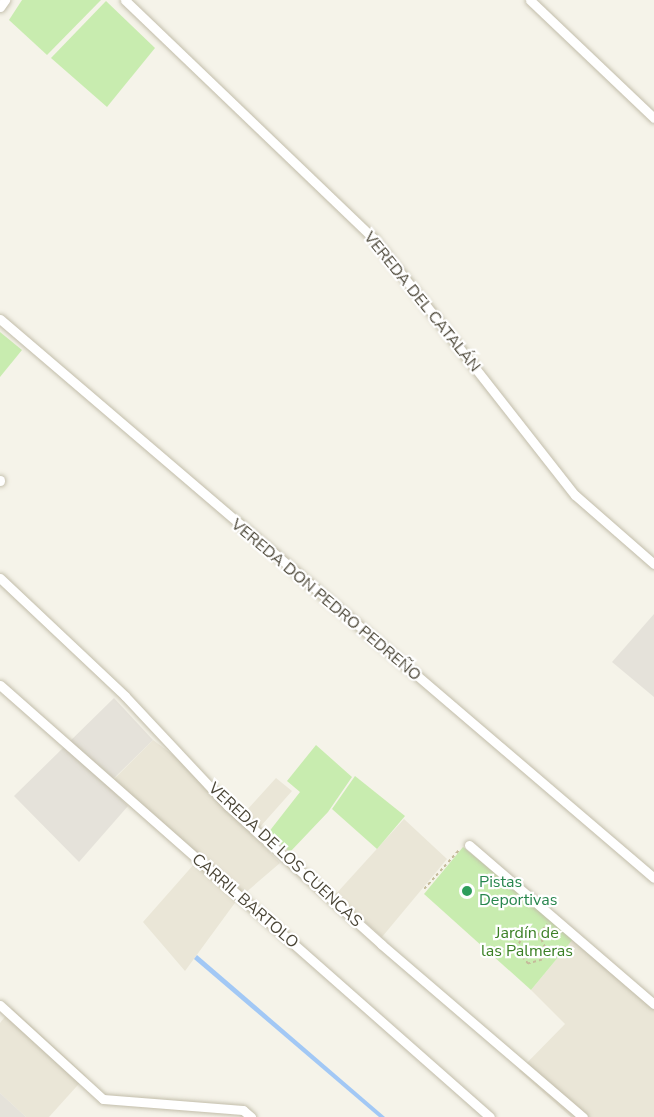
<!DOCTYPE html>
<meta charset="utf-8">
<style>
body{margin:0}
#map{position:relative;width:654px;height:1117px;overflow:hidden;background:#f5f3e9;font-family:"Nunito Sans",sans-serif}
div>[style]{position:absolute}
.residential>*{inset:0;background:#eae6d7}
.industrial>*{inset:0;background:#e5e2da}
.green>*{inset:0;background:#c8ecaf}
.water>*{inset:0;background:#a2c8f5}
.path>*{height:1.5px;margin-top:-0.75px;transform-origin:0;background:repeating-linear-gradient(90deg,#c5bb9b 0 3px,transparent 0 6px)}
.roads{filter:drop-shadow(0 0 2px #c2bdaa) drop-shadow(0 0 2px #c2bdaa)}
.minor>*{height:9px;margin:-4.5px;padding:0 4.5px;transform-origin:4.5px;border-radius:4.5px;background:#fff}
.dots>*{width:16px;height:16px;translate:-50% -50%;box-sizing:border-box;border:3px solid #fff;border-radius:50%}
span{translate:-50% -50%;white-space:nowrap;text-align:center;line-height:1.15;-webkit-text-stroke:4.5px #fff;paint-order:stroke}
.street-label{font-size:16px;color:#4a4536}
.leisure-label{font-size:16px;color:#27864d}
.left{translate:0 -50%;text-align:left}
.park-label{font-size:16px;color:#3b8025}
</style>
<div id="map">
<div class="residential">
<i style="clip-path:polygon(153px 740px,247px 810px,276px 778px,292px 791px,253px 835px,280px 863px,237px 900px,185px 971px,143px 922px,195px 863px,107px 786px)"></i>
<i style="clip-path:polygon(404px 819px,447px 859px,382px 937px,335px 895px)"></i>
<i style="clip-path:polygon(574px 938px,654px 998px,654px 1117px,571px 1117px,519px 1071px,565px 1024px,531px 990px)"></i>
<i style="clip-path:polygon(12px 1008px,86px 1076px,49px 1117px,26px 1117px,0 1093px,0 1023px)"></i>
</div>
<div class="industrial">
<i style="clip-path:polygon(654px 614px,654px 697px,612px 662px)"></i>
<i style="clip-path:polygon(114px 698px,153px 740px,107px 785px,128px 806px,79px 862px,14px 796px)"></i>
<i style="clip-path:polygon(0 1093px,26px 1117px,0 1117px)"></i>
</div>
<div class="green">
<i style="clip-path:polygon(22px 0,101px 0,47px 55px,9px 20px)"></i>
<i style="clip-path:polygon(106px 1px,155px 48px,107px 107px,51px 58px)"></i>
<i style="clip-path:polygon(0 332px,22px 350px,0 377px)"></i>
<i style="clip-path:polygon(316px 745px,352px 777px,328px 812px,290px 852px,268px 833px,300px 792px,287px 781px)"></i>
<i style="clip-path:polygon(355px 776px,405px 816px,377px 849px,332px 809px)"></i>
<i style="clip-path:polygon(463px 847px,574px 938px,531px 990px,424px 894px)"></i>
</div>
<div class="water">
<i style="clip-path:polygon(197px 955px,385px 1117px,379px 1117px,194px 959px)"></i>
</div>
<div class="path">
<i style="left:424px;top:889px;width:52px;rotate:-48.1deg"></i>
<i style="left:539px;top:934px;width:19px;rotate:65deg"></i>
<i style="left:547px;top:951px;width:10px;rotate:119deg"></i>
<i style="left:542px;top:960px;width:15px;rotate:164deg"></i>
<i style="left:528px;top:964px;width:19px;rotate:-129deg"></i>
<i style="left:516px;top:949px;width:11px;rotate:-63deg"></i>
<i style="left:521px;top:939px;width:19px;rotate:-16deg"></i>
<i style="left:539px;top:934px;width:13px;rotate:-51deg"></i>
</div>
<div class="roads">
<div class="minor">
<i style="left:125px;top:0;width:345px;rotate:43.8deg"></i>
<i style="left:374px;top:239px;width:325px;rotate:51.9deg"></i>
<i style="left:575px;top:495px;width:105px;rotate:41.1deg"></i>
<i style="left:530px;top:0;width:171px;rotate:43.6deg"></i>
<i style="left:0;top:7px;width:9px;rotate:-54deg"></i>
<i style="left:0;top:319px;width:860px;rotate:40.52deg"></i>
<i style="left:0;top:480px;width:1px;rotate:90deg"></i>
<i style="left:0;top:578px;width:172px;rotate:43.3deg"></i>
<i style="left:125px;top:696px;width:151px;rotate:46.9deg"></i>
<i style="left:228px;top:806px;width:206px;rotate:42deg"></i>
<i style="left:381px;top:944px;width:266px;rotate:40.6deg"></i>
<i style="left:0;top:685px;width:653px;rotate:41.4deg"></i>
<i style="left:469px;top:845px;width:244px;rotate:40.7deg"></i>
<i style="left:0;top:1005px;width:139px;rotate:42.4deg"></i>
<i style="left:103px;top:1099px;width:140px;rotate:4.5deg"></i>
<i style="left:243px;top:1110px;width:11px;rotate:41deg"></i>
</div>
</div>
<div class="dots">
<i style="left:467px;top:891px;background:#2e9e5b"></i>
</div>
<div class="street-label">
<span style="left:422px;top:302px;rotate:51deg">VEREDA DEL CATALÁN</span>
<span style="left:326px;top:600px;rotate:40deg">VEREDA DON PEDRO PEDREÑO</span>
<span style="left:285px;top:855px;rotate:43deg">VEREDA DE LOS CUENCAS</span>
<span style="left:245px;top:901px;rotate:41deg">CARRIL BARTOLO</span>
</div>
<div class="leisure-label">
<span class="left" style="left:479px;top:891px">Pistas<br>Deportivas</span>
</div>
<div class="park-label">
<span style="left:527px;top:942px">Jardín de<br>las Palmeras</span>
</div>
</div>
